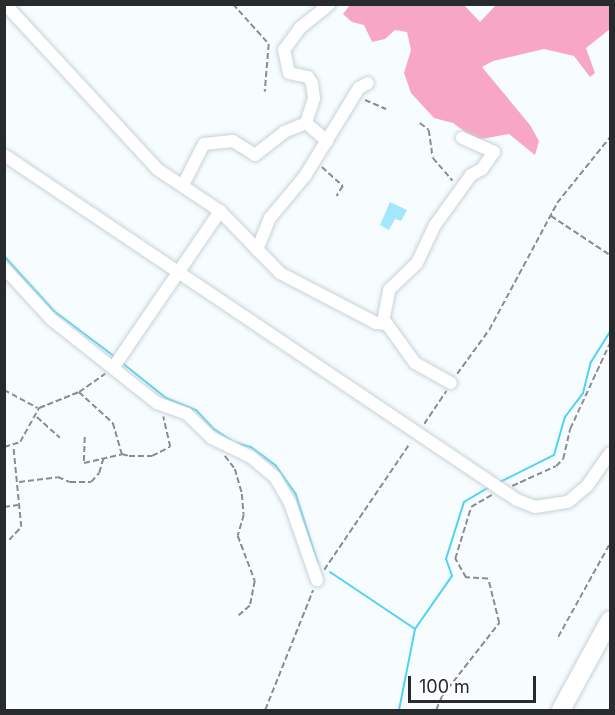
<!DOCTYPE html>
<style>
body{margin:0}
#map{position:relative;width:615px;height:715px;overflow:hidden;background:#f7fdff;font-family:Inter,sans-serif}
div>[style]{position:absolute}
.forest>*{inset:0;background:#f7a7c3}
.stream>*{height:2px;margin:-1px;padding:0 1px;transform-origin:1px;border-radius:1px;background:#4ed2f7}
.building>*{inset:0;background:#a3e7fd}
.path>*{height:1.5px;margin-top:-0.75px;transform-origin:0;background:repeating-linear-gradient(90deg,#888d8e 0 6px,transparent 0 9px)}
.roads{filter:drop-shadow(0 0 2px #c8d2d5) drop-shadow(0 0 2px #c8d2d5)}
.minor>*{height:12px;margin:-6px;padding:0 6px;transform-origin:6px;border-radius:6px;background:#fff}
.highway>*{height:18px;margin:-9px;padding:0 9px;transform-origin:9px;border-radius:9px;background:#fff}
span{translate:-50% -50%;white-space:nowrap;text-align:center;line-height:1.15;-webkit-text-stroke:5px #fff;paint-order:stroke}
.frame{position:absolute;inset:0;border:6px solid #272b2c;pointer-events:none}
.scale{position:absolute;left:408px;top:676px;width:128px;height:27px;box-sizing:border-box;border:3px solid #272b2c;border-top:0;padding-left:8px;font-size:18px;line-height:21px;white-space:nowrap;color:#272b2c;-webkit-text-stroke:4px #fff;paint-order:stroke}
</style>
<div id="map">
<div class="forest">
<i style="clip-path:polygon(350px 5px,464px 5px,480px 22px,496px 5px,610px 5px,610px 29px,586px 48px,595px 73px,590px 77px,574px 56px,544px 49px,493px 61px,482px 67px,530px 125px,539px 141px,535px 155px,509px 134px,476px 140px,453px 123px,434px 118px,411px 93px,404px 73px,411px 50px,407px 32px,395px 30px,385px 39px,372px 42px,364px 25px,352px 22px,343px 14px)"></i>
</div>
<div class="stream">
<i style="left:4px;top:256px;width:74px;rotate:47.7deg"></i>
<i style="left:54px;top:311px;width:76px;rotate:37deg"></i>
<i style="left:121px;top:362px;width:58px;rotate:38.7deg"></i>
<i style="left:166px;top:398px;width:32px;rotate:22deg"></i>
<i style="left:196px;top:410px;width:26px;rotate:47deg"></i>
<i style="left:214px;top:429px;width:23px;rotate:34deg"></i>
<i style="left:233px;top:442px;width:19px;rotate:16deg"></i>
<i style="left:251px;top:447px;width:31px;rotate:37deg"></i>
<i style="left:276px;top:466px;width:35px;rotate:55deg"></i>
<i style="left:296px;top:495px;width:72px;rotate:72.3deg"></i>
<i style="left:500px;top:482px;width:60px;rotate:-26.6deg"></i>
<i style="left:554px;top:455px;width:40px;rotate:-74deg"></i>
<i style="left:565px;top:417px;width:30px;rotate:-53deg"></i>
<i style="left:583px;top:393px;width:32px;rotate:-76deg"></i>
<i style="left:591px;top:362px;width:36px;rotate:-58deg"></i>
<i style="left:330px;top:572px;width:102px;rotate:33.8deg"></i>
<i style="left:399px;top:710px;width:83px;rotate:-78.8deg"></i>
<i style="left:415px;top:629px;width:65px;rotate:-55.1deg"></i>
<i style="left:452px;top:576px;width:18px;rotate:-109deg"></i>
<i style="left:446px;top:559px;width:60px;rotate:-72.5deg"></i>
<i style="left:464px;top:502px;width:29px;rotate:-31deg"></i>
</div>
<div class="building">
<i style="clip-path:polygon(390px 202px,407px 210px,401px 221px,395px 219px,389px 230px,380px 225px)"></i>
</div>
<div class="path">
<i style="left:233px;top:4px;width:54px;rotate:48deg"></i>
<i style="left:269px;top:44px;width:48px;rotate:94.8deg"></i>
<i style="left:365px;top:100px;width:23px;rotate:23deg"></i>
<i style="left:420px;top:123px;width:11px;rotate:38deg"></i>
<i style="left:429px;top:130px;width:28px;rotate:82deg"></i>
<i style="left:433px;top:158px;width:30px;rotate:49deg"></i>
<i style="left:322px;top:167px;width:28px;rotate:42deg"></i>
<i style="left:343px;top:186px;width:12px;rotate:121deg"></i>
<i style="left:551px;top:216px;width:71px;rotate:33.5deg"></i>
<i style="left:457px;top:374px;width:54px;rotate:-54deg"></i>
<i style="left:489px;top:330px;width:144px;rotate:-61.8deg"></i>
<i style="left:557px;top:203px;width:85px;rotate:-51.2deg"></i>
<i style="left:4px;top:390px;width:38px;rotate:28deg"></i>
<i style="left:79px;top:392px;width:46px;rotate:42.4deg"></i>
<i style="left:113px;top:423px;width:32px;rotate:74deg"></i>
<i style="left:122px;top:454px;width:7px;rotate:16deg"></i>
<i style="left:129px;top:456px;width:23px"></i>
<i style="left:152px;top:456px;width:20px;rotate:-27deg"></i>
<i style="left:170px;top:447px;width:31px;rotate:-103deg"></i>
<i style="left:37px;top:417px;width:31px;rotate:42deg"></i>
<i style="left:424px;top:424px;width:40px;rotate:-56deg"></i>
<i style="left:85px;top:437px;width:26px;rotate:92deg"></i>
<i style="left:84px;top:463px;width:39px;rotate:-13deg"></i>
<i style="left:4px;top:447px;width:17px;rotate:-17deg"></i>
<i style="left:20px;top:442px;width:39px;rotate:-61deg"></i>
<i style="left:39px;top:408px;width:43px;rotate:-21.8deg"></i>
<i style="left:79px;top:392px;width:32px;rotate:-35deg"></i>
<i style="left:225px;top:456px;width:16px;rotate:52deg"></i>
<i style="left:235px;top:469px;width:26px;rotate:74deg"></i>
<i style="left:242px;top:494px;width:21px;rotate:85deg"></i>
<i style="left:244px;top:515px;width:22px;rotate:106deg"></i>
<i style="left:238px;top:536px;width:48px;rotate:69.3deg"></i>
<i style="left:255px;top:581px;width:25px;rotate:101deg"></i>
<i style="left:250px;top:606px;width:18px;rotate:139deg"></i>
<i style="left:19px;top:482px;width:39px;rotate:-7deg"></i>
<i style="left:58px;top:477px;width:13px;rotate:23deg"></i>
<i style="left:70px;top:482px;width:21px"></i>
<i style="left:91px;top:482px;width:12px;rotate:-48deg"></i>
<i style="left:99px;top:473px;width:15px;rotate:-74deg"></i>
<i style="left:512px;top:486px;width:48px;rotate:-24.4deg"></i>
<i style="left:556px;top:466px;width:10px;rotate:-45deg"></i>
<i style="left:563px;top:459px;width:31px;rotate:-77deg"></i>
<i style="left:570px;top:429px;width:95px;rotate:-65.1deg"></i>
<i style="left:4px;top:507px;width:14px;rotate:-8deg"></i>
<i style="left:9px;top:540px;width:18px;rotate:-47deg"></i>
<i style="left:21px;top:527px;width:81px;rotate:-95.6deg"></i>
<i style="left:324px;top:570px;width:153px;rotate:-55.9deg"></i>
<i style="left:558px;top:637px;width:107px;rotate:-61deg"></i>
<i style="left:265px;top:710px;width:129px;rotate:-68.2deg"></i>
<i style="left:436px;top:710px;width:15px;rotate:-67deg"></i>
<i style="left:442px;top:696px;width:93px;rotate:-52deg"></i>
<i style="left:499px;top:623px;width:45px;rotate:-104deg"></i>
<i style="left:488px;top:579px;width:22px;rotate:-177deg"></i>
<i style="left:466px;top:578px;width:22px;rotate:-120deg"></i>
<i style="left:455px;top:559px;width:54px;rotate:-72.9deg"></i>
<i style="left:471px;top:507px;width:24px;rotate:-30deg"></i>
</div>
<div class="roads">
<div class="minor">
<i style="left:5px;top:4px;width:224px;rotate:47.3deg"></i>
<i style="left:157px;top:169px;width:76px;rotate:33.7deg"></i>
<i style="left:220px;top:211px;width:86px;rotate:45.9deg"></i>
<i style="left:280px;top:273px;width:108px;rotate:27.5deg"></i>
<i style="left:376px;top:323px;width:11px;rotate:5deg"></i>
<i style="left:387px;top:324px;width:48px;rotate:54.3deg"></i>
<i style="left:415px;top:363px;width:41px;rotate:29.1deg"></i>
<i style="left:306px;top:123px;width:28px;rotate:41deg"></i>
<i style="left:4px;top:155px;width:618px;rotate:33.92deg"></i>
<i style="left:517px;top:500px;width:19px;rotate:21deg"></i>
<i style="left:535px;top:507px;width:33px;rotate:-9deg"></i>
<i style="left:568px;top:502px;width:25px;rotate:-40deg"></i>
<i style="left:587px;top:486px;width:40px;rotate:-55.1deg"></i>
<i style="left:183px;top:185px;width:46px;rotate:-62.9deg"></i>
<i style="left:204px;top:144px;width:29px;rotate:-6deg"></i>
<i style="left:233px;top:141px;width:26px;rotate:32deg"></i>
<i style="left:255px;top:155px;width:37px;rotate:-38deg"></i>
<i style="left:284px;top:132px;width:24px;rotate:-22deg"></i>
<i style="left:306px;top:123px;width:26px;rotate:-72deg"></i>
<i style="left:314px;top:98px;width:15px;rotate:-98deg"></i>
<i style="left:312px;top:83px;width:7px;rotate:-124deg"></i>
<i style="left:308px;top:77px;width:19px;rotate:-168deg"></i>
<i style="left:289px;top:73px;width:24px;rotate:-102deg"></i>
<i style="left:284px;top:50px;width:27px;rotate:-54deg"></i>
<i style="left:300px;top:28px;width:38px;rotate:-39deg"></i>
<i style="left:257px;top:250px;width:35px;rotate:-68deg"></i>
<i style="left:270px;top:218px;width:55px;rotate:-50.2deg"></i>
<i style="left:305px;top:176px;width:103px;rotate:-58.5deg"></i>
<i style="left:359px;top:88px;width:10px;rotate:-29deg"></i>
<i style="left:4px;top:268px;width:69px;rotate:47.3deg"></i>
<i style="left:51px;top:319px;width:135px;rotate:38.4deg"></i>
<i style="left:157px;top:403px;width:32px;rotate:20deg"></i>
<i style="left:187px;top:414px;width:35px;rotate:44deg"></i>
<i style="left:212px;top:438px;width:43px;rotate:26deg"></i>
<i style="left:251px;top:457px;width:31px;rotate:40deg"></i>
<i style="left:275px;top:477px;width:30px;rotate:60deg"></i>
<i style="left:290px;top:503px;width:82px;rotate:70.7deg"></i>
<i style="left:383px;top:322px;width:33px;rotate:-79deg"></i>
<i style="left:389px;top:290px;width:39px;rotate:-44deg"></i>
<i style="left:417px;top:263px;width:42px;rotate:-64.7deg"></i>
<i style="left:435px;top:225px;width:62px;rotate:-54.2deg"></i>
<i style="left:471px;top:175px;width:13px;rotate:-29deg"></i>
<i style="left:482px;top:169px;width:21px;rotate:-55deg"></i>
<i style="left:494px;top:152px;width:35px;rotate:-156deg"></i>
<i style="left:113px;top:368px;width:190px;rotate:-55.7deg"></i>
</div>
<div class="highway">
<i style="left:561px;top:710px;width:102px;rotate:-61.4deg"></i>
</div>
</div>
<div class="frame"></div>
<div class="scale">100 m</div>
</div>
